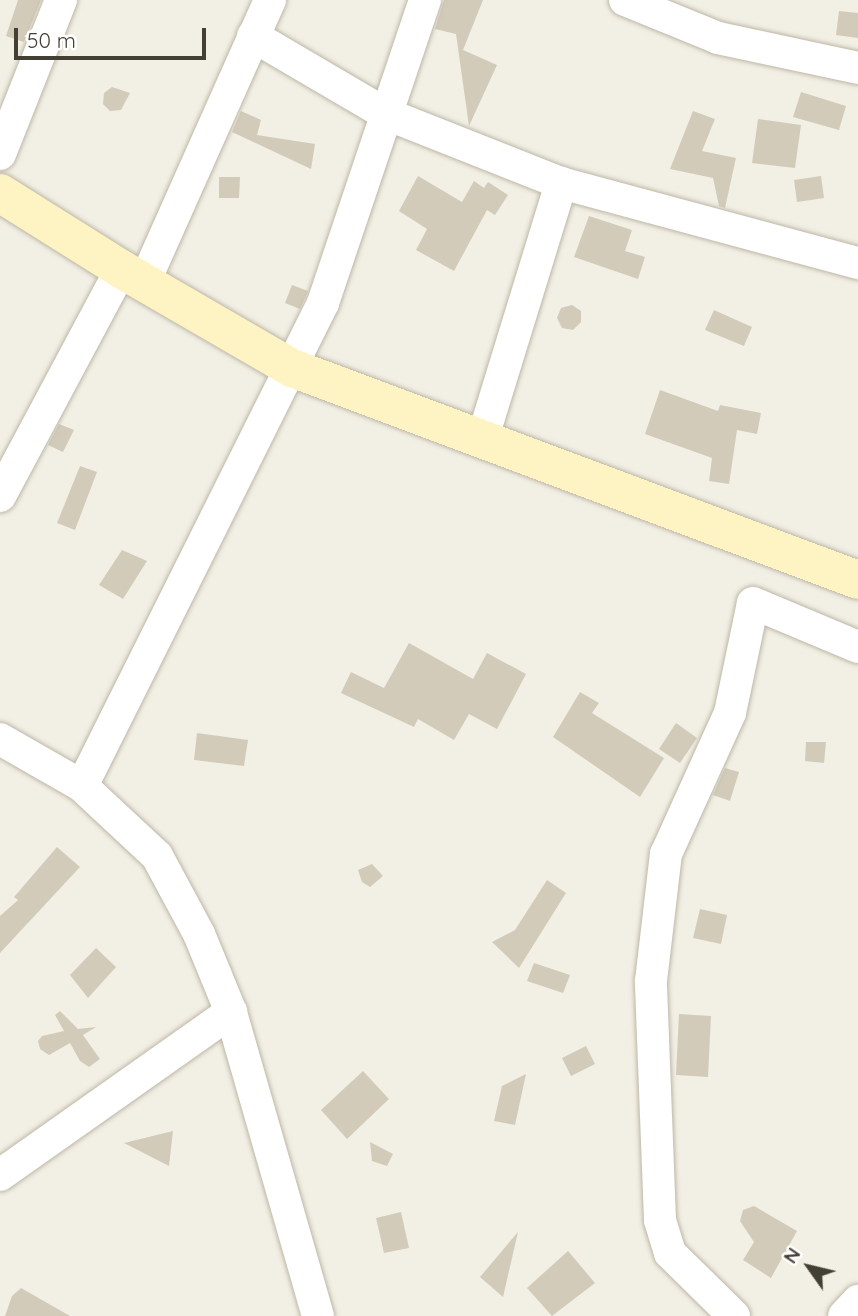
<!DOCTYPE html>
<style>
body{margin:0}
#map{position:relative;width:858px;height:1316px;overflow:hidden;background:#f2efe4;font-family:Quicksand,sans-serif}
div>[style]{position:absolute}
.building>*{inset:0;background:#d3cbba}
.roads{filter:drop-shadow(0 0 2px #bdb7a7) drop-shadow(0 0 2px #bdb7a7)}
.street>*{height:32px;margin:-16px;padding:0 16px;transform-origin:16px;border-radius:16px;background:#fff}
.secondary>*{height:38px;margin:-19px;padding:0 19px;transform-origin:19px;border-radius:19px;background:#fef4c3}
span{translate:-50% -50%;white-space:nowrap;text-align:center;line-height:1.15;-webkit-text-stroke:7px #fff;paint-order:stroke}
.north{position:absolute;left:774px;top:1232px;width:70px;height:70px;-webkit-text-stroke:5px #fff;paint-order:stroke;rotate:304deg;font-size:19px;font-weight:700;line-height:28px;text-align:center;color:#443f34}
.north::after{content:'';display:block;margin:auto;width:24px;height:32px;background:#443f34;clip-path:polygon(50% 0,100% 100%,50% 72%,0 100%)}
.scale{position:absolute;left:14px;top:28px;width:192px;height:32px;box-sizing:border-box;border:4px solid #443f34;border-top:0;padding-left:9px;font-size:21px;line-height:24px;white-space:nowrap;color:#443f34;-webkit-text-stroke:5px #fff;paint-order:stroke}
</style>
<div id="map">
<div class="building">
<i style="clip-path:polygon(18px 0,41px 0,24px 42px,6px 36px)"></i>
<i style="clip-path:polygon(444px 0,483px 0,463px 50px,497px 65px,469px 126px,456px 34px,435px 29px)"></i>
<i style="clip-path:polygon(839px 11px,858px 13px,858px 38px,836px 35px)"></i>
<i style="clip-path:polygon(112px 87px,130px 93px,121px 110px,110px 111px,103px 104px,104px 93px)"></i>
<i style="clip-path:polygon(801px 92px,846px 106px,839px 130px,793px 117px)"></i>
<i style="clip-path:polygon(241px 111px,261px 120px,257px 135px,315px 144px,311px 169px,232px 132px)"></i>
<i style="clip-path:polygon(693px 111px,715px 119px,702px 151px,736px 158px,725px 208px,719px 206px,713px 178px,670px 169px)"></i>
<i style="clip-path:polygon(758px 119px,801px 125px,795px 168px,752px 163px)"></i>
<i style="clip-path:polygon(418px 176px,462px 202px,474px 181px,484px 188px,488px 182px,508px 195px,495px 215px,487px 210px,454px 271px,416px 250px,427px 229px,399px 211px)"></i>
<i style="clip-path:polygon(821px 176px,824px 198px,797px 202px,794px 180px)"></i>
<i style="clip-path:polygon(219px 177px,240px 177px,239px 198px,219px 198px)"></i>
<i style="clip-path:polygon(589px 216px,632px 230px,625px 251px,645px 257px,638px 279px,574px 257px)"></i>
<i style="clip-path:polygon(292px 285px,308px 291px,300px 309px,285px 303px)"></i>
<i style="clip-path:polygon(572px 305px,581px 311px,581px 322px,573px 330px,562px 328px,557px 318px,561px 308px)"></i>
<i style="clip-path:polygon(714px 310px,752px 327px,744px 346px,705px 330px)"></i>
<i style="clip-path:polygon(660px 390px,718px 411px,720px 405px,761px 413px,757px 434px,737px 430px,729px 484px,709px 481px,712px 458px,645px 434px)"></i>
<i style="clip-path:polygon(59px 424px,74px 430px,63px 452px,48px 445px)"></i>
<i style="clip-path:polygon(80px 466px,97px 472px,75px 530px,57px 523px)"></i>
<i style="clip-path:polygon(122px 550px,147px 561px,123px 599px,99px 585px)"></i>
<i style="clip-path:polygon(409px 643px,473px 679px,487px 653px,526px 674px,497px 729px,469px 714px,454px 740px,418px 719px,414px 727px,341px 693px,351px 672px,384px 688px)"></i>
<i style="clip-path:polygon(580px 692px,599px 703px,592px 713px,664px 758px,640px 797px,553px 737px)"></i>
<i style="clip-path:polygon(676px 723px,697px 738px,680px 763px,659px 749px)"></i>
<i style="clip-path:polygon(197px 733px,248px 740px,244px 766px,194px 760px)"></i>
<i style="clip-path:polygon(806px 742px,826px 742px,824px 763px,805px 761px)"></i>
<i style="clip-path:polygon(725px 768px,739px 772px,730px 801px,713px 795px)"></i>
<i style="clip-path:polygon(57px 847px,80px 867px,0 953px,0 916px,18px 900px,14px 897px)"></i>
<i style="clip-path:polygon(372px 864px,383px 876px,370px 887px,362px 882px,358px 870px)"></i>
<i style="clip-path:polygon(547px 880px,566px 893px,519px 968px,492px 942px,515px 930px)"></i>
<i style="clip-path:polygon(700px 909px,727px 915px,721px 944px,693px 938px)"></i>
<i style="clip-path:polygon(96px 948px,116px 967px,88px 998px,70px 975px)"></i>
<i style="clip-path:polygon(534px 963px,570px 975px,563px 993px,527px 981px)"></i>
<i style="clip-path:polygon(60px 1011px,78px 1029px,96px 1027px,83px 1035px,100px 1059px,89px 1067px,80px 1061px,70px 1043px,49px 1055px,40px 1049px,38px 1041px,42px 1036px,64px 1031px,55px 1015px)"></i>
<i style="clip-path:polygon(679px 1014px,711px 1016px,708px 1077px,676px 1075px)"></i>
<i style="clip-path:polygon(586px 1046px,595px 1064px,571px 1076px,562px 1058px)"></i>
<i style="clip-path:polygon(363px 1071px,389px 1099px,347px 1139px,321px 1110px)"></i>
<i style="clip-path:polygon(526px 1074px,515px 1125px,494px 1121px,502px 1086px)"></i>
<i style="clip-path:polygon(173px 1131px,169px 1166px,124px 1143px)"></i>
<i style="clip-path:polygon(370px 1142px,393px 1154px,387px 1166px,372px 1161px)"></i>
<i style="clip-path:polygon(754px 1206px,797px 1231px,771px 1278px,743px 1260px,754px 1242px,740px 1221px,743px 1210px)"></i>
<i style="clip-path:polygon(401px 1212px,409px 1248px,384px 1253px,376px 1218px)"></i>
<i style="clip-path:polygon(518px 1232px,503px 1297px,480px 1277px)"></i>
<i style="clip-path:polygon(568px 1251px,595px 1283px,552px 1316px,527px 1288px)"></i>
<i style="clip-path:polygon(21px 1288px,70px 1316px,5px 1316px,12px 1296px)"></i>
</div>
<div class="roads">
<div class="street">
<i style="left:625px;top:0;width:100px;rotate:22.2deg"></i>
<i style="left:718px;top:38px;width:143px;rotate:12.1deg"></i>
<i style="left:253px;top:36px;width:152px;rotate:30.4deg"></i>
<i style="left:384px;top:113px;width:190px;rotate:21.6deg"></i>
<i style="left:561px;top:183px;width:308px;rotate:15.1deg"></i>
<i style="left:0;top:154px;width:166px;rotate:-68.4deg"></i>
<i style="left:144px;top:283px;width:310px;rotate:-66deg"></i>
<i style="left:483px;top:437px;width:266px;rotate:-72.9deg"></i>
<i style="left:0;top:496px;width:257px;rotate:-61.9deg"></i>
<i style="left:0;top:739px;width:95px;rotate:29.8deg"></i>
<i style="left:0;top:1175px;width:283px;rotate:-35.2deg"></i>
<i style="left:318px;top:1316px;width:316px;rotate:-106deg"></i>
<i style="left:231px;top:1012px;width:84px;rotate:-112.3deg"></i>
<i style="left:199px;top:934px;width:89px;rotate:-118.3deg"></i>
<i style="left:157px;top:856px;width:103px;rotate:-137deg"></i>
<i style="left:82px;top:786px;width:540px;rotate:-63.48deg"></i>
<i style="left:323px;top:303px;width:320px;rotate:-71.4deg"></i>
<i style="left:734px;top:1316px;width:90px;rotate:-135.5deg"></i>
<i style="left:670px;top:1253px;width:34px;rotate:-107deg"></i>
<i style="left:660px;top:1220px;width:239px;rotate:-92.2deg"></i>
<i style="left:651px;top:981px;width:128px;rotate:-83.3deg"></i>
<i style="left:666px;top:854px;width:155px;rotate:-65.6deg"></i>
<i style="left:730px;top:713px;width:112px;rotate:-78.2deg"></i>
<i style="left:753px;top:603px;width:114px;rotate:22.7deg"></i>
<i style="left:844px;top:1316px;width:21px;rotate:-47deg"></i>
</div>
<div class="secondary">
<i style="left:0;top:193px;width:143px;rotate:32.1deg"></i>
<i style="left:121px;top:269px;width:198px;rotate:30.1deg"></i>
<i style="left:292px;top:368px;width:604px;rotate:20.53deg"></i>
</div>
</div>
<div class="north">N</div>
<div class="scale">50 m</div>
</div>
